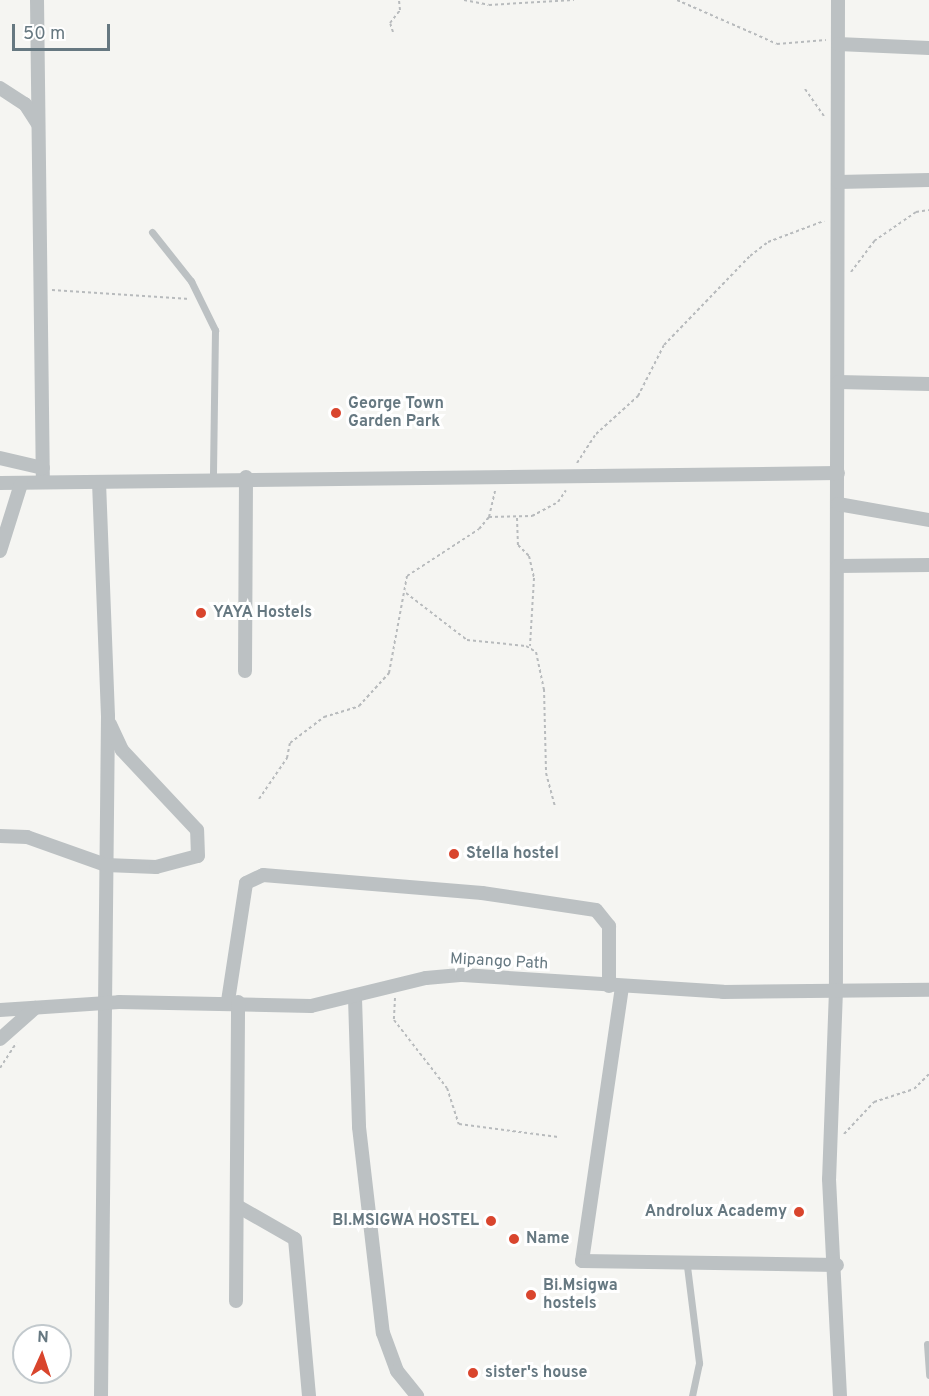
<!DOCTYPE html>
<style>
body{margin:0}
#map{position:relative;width:929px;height:1396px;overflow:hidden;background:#f5f5f2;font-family:Overpass,sans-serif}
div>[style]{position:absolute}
.path>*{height:2px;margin-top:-1px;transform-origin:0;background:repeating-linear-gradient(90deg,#b8bbbd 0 3px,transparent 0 6px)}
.lane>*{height:7px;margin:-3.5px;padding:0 3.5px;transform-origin:3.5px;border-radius:3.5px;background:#bcc1c3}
.street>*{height:14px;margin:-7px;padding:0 7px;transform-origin:7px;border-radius:7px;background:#bcc1c3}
.dots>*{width:16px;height:16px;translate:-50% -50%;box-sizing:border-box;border:3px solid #fff;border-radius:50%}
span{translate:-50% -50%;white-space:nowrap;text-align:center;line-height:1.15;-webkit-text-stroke:6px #fff;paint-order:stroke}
.poi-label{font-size:16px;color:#667881;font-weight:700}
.left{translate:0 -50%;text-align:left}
.right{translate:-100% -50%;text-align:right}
.street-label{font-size:16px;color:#667881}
.north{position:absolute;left:12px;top:1324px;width:60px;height:60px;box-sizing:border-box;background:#fff;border:2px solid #c2c9cd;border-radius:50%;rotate:3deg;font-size:16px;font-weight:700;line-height:24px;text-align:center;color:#667881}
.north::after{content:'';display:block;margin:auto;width:21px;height:27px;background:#d9452d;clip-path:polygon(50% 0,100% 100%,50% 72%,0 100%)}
.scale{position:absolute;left:12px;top:24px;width:98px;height:27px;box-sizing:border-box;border:3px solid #667881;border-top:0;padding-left:8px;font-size:18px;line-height:21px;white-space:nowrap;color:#667881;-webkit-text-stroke:4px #fff;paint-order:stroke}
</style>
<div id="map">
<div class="path">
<i style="left:464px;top:0;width:25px;rotate:11deg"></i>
<i style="left:489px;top:5px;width:85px;rotate:-3.4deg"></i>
<i style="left:677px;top:0;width:109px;rotate:23.7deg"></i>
<i style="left:777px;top:44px;width:49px;rotate:-4.7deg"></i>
<i style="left:393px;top:32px;width:9px;rotate:-108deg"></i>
<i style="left:390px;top:23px;width:16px;rotate:-52deg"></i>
<i style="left:400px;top:10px;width:10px;rotate:-96deg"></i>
<i style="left:805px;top:89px;width:33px;rotate:55deg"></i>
<i style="left:851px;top:272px;width:39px;rotate:-53deg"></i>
<i style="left:874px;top:241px;width:51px;rotate:-34.6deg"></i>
<i style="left:916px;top:212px;width:13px;rotate:-9deg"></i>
<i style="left:52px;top:290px;width:138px;rotate:3.7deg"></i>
<i style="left:577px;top:463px;width:35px;rotate:-57deg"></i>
<i style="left:596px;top:434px;width:57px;rotate:-42.1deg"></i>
<i style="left:638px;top:396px;width:57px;rotate:-63deg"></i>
<i style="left:664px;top:345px;width:124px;rotate:-46deg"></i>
<i style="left:750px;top:256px;width:23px;rotate:-38deg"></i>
<i style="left:768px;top:242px;width:60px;rotate:-20.6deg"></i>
<i style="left:489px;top:517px;width:43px;rotate:-1.3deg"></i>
<i style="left:532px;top:516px;width:30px;rotate:-28deg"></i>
<i style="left:558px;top:502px;width:14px;rotate:-56deg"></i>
<i style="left:517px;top:518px;width:27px;rotate:88deg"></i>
<i style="left:518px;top:545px;width:16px;rotate:45deg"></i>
<i style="left:529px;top:556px;width:23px;rotate:77deg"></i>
<i style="left:534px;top:578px;width:68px;rotate:93.4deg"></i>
<i style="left:406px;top:593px;width:77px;rotate:37.6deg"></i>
<i style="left:467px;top:640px;width:59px;rotate:5.8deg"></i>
<i style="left:526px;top:646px;width:12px;rotate:31deg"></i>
<i style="left:536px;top:652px;width:38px;rotate:78deg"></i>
<i style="left:544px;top:689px;width:84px;rotate:88.6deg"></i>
<i style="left:546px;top:773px;width:35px;rotate:75deg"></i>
<i style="left:259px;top:799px;width:50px;rotate:-55.7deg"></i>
<i style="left:287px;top:758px;width:15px;rotate:-79deg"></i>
<i style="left:290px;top:743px;width:43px;rotate:-37.4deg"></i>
<i style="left:324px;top:717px;width:37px;rotate:-17deg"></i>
<i style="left:359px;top:706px;width:45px;rotate:-47.7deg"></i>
<i style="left:389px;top:673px;width:99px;rotate:-79.5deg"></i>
<i style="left:407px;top:576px;width:86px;rotate:-33.1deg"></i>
<i style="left:479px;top:529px;width:16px;rotate:-50deg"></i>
<i style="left:489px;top:517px;width:27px;rotate:-77deg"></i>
<i style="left:395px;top:998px;width:22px;rotate:93deg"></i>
<i style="left:394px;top:1020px;width:86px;rotate:52.1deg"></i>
<i style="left:447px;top:1088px;width:38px;rotate:72deg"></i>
<i style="left:459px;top:1124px;width:100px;rotate:7.5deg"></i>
<i style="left:0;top:1068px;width:30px;rotate:-57deg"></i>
<i style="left:844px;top:1134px;width:44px;rotate:-46.8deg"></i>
<i style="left:874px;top:1102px;width:42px;rotate:-18deg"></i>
<i style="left:914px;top:1089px;width:21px;rotate:-45deg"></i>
</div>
<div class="lane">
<i style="left:152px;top:232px;width:63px;rotate:51.5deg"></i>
<i style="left:191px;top:281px;width:55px;rotate:63.9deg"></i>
<i style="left:215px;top:330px;width:147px;rotate:90.8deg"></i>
<i style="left:687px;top:1266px;width:98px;rotate:82.9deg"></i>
<i style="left:699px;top:1363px;width:34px;rotate:102deg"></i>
<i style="left:927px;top:1344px;width:31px;rotate:86deg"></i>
</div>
<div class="street">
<i style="left:37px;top:0;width:482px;rotate:89.3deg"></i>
<i style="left:838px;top:0;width:990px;rotate:90.12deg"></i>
<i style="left:836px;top:990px;width:189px;rotate:92.1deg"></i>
<i style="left:829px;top:1179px;width:217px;rotate:87.1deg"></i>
<i style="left:838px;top:44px;width:91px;rotate:2.5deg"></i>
<i style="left:0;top:88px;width:30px;rotate:33deg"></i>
<i style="left:25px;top:104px;width:24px;rotate:57deg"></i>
<i style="left:838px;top:182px;width:91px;rotate:-1.3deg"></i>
<i style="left:838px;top:382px;width:91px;rotate:1.3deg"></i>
<i style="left:0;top:458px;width:44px;rotate:13.1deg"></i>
<i style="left:99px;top:482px;width:234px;rotate:87.8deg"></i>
<i style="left:108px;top:716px;width:680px;rotate:90.59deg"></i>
<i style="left:0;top:483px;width:838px;rotate:-0.68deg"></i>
<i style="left:838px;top:504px;width:92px;rotate:10deg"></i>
<i style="left:0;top:551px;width:70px;rotate:-72.6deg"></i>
<i style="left:838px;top:566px;width:91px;rotate:-0.6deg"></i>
<i style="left:245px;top:671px;width:194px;rotate:-89.7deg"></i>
<i style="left:0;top:836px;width:27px;rotate:2deg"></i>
<i style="left:27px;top:837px;width:84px;rotate:19.5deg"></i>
<i style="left:106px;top:865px;width:50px;rotate:2.3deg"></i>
<i style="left:156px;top:867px;width:43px;rotate:-14.7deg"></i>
<i style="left:198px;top:856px;width:26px;rotate:-92deg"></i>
<i style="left:197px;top:830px;width:110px;rotate:-133.2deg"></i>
<i style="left:122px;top:750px;width:29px;rotate:-115deg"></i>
<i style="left:622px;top:987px;width:277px;rotate:98.3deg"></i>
<i style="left:582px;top:1261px;width:255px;rotate:0.9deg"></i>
<i style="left:355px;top:998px;width:129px;rotate:88.2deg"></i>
<i style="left:359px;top:1127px;width:207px;rotate:83.4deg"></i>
<i style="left:383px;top:1333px;width:40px;rotate:69.8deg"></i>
<i style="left:397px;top:1371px;width:32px;rotate:51deg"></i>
<i style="left:228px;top:1001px;width:119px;rotate:-81.3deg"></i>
<i style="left:246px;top:883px;width:19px;rotate:-25deg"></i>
<i style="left:263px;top:875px;width:220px;rotate:4.7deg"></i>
<i style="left:482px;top:893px;width:115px;rotate:8.5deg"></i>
<i style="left:596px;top:910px;width:21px;rotate:51deg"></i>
<i style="left:609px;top:926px;width:60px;rotate:90deg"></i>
<i style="left:0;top:1010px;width:119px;rotate:-3.8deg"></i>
<i style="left:119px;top:1002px;width:192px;rotate:1.2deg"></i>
<i style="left:311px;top:1006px;width:118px;rotate:-13.7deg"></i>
<i style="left:426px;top:978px;width:37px;rotate:-5deg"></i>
<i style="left:463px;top:975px;width:261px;rotate:3.7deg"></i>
<i style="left:723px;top:992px;width:206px;rotate:-0.6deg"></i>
<i style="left:0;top:1039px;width:47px;rotate:-41.5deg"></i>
<i style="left:239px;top:1207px;width:64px;rotate:29.7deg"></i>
<i style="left:295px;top:1239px;width:158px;rotate:84.9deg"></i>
<i style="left:236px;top:1301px;width:299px;rotate:-89.6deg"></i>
</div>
<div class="dots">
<i style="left:336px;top:413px;background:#d9452d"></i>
<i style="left:201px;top:613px;background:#d9452d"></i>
<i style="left:454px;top:854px;background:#d9452d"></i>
<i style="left:799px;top:1212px;background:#d9452d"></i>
<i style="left:491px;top:1221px;background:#d9452d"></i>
<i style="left:514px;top:1239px;background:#d9452d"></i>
<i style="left:531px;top:1295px;background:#d9452d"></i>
<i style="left:473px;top:1373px;background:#d9452d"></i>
</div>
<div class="poi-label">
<span class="left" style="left:348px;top:413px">George Town<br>Garden Park</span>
<span class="left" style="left:213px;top:613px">YAYA Hostels</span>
<span class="left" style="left:466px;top:854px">Stella hostel</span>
<span class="right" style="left:787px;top:1212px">Androlux Academy</span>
<span class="right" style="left:479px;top:1221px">BI.MSIGWA HOSTEL</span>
<span class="left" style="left:526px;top:1239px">Name</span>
<span class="left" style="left:543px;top:1295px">Bi.Msigwa<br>hostels</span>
<span class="left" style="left:485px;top:1373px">sister's house</span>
</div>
<div class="street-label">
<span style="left:499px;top:962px;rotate:3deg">Mipango Path</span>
</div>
<div class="north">N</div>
<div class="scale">50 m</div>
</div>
